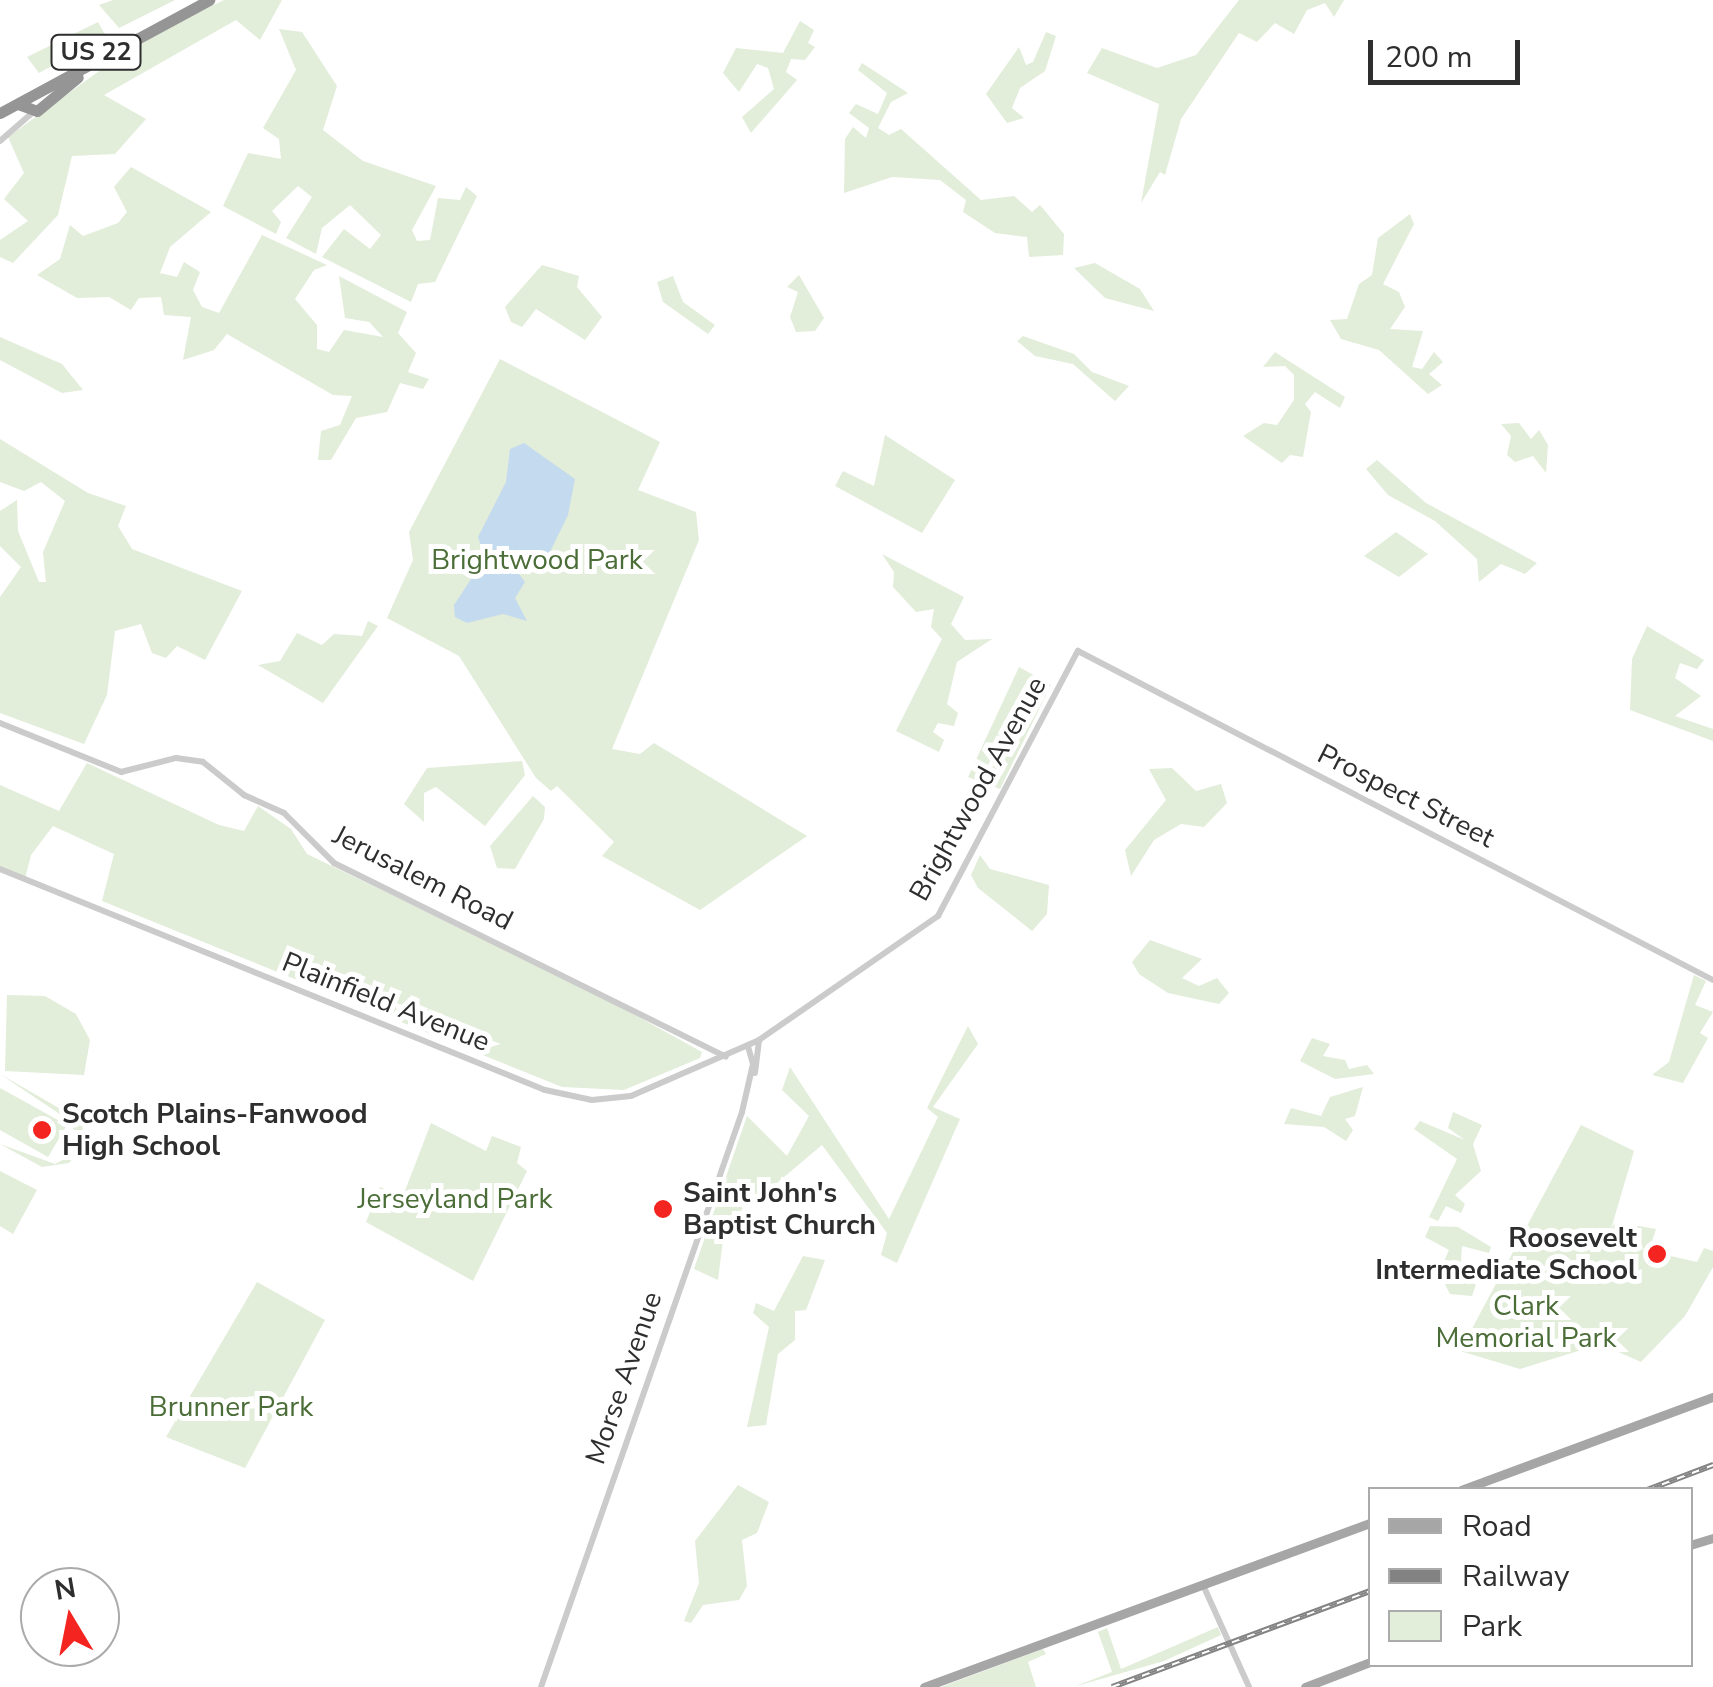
<!DOCTYPE html>
<style>
body{margin:0}
#map{position:relative;width:1713px;height:1687px;overflow:hidden;background:#fff;font-family:"Nunito Sans",sans-serif}
div>[style]{position:absolute}
.green>*{inset:0;background:#e2edda}
.water>*{inset:0;background:#c4daee}
.minor>*{height:6px;margin:-3px;padding:0 3px;transform-origin:3px;border-radius:3px;background:#cbcbcb}
.major>*{height:9px;margin:-4.5px;padding:0 4.5px;transform-origin:4.5px;border-radius:4.5px;background:#a6a6a6}
.highway>*{height:11px;margin:-5.5px;padding:0 5.5px;transform-origin:5.5px;border-radius:5.5px;background:#959595}
.rail>*{height:6px;margin-top:-3px;transform-origin:0;background:repeating-linear-gradient(90deg,#fff 0 8px,#838383 0 16px);box-sizing:border-box;border-block:2px solid #838383}
.dots>*{width:28px;height:28px;translate:-50% -50%;box-sizing:border-box;border:5px solid #fff;border-radius:50%}
span{translate:-50% -50%;white-space:nowrap;text-align:center;line-height:1.15;-webkit-text-stroke:10px #fff;paint-order:stroke}
.shield-label span{padding:2px 8px;background:#fff;border:2px solid;border-radius:8px;-webkit-text-stroke-width:0}
.shield-label{font-size:25px;color:#2e2e2e;font-weight:700}
.park-label{font-size:28px;color:#4b6d37}
.street-label{font-size:28px;color:#2e2e2e}
.poi-label{font-size:28px;color:#2e2e2e;font-weight:700}
.left{translate:0 -50%;text-align:left}
.right{translate:-100% -50%;text-align:right}
.legend{position:absolute;left:1368px;top:1487px;width:325px;height:180px;box-sizing:border-box;background:#fff;border:2px solid #ababab;margin:0;padding:12px 18px;list-style:none;font-size:30px;color:#2e2e2e}
.legend li{display:flex;align-items:center;gap:20px;height:50px}
.legend b{width:50px;border:2px solid #ababab}
.north{position:absolute;left:20px;top:1567px;width:100px;height:100px;box-sizing:border-box;background:#fff;border:2px solid #ababab;border-radius:50%;rotate:350deg;font-size:28px;font-weight:700;line-height:40px;text-align:center;color:#2e2e2e}
.north::after{content:'';display:block;margin:auto;width:35px;height:45px;background:#f42520;clip-path:polygon(50% 0,100% 100%,50% 72%,0 100%)}
.scale{position:absolute;left:1368px;top:40px;width:152px;height:45px;box-sizing:border-box;border:5px solid #2e2e2e;border-top:0;padding-left:12px;font-size:30px;line-height:35px;white-space:nowrap;color:#2e2e2e;-webkit-text-stroke:8px #fff;paint-order:stroke}
</style>
<div id="map">
<div class="green">
<i style="clip-path:polygon(113px 0,175px 0,119px 28px,99px 5px)"></i>
<i style="clip-path:polygon(224px 0,282px 0,260px 40px,236px 20px,104px 95px,146px 119px,115px 154px,72px 156px,58px 215px,13px 263px,0 257px,0 240px,28px 221px,4px 199px,24px 173px,8px 137px,142px 40px)"></i>
<i style="clip-path:polygon(1239px 0,1344px 0,1334px 17px,1325px 3px,1307px 10px,1294px 34px,1275px 23px,1257px 42px,1239px 33px,1181px 119px,1165px 175px,1160px 172px,1141px 203px,1159px 104px,1087px 73px,1102px 48px,1157px 68px,1196px 55px)"></i>
<i style="clip-path:polygon(800px 21px,814px 30px,808px 43px,815px 47px,805px 60px,791px 59px,786px 72px,797px 80px,751px 133px,742px 117px,774px 89px,768px 68px,757px 64px,739px 92px,723px 73px,736px 48px,783px 53px)"></i>
<i style="clip-path:polygon(98px 22px,106px 36px,39px 73px,27px 57px)"></i>
<i style="clip-path:polygon(279px 29px,302px 32px,337px 86px,323px 130px,363px 161px,436px 186px,412px 230px,417px 241px,430px 240px,438px 198px,460px 200px,466px 187px,477px 196px,435px 282px,418px 284px,411px 302px,322px 257px,344px 229px,370px 249px,381px 235px,350px 205px,322px 228px,316px 254px,286px 238px,312px 197px,298px 186px,272px 211px,281px 222px,276px 234px,223px 206px,248px 153px,281px 159px,279px 139px,263px 128px,296px 70px)"></i>
<i style="clip-path:polygon(1046px 32px,1056px 36px,1045px 71px,1020px 88px,1012px 108px,1024px 118px,1007px 123px,986px 94px,1019px 47px,1026px 65px,1033px 62px)"></i>
<i style="clip-path:polygon(862px 63px,908px 93px,891px 102px,878px 128px,889px 135px,901px 129px,981px 200px,1014px 196px,1032px 212px,1040px 205px,1064px 234px,1063px 255px,1029px 257px,1027px 237px,995px 233px,963px 212px,966px 200px,940px 180px,892px 177px,844px 193px,845px 139px,853px 127px,866px 138px,869px 128px,849px 113px,856px 104px,878px 114px,887px 93px,858px 70px)"></i>
<i style="clip-path:polygon(131px 167px,211px 212px,170px 247px,160px 273px,177px 277px,184px 262px,200px 272px,193px 290px,202px 307px,219px 313px,262px 235px,327px 265px,314px 270px,295px 299px,317px 325px,317px 349px,329px 352px,344px 330px,383px 337px,369px 322px,345px 318px,339px 276px,407px 312px,398px 333px,416px 353px,408px 372px,429px 379px,423px 389px,400px 383px,387px 412px,356px 418px,331px 460px,318px 460px,321px 431px,340px 425px,352px 396px,333px 395px,227px 334px,214px 350px,183px 360px,191px 317px,164px 315px,161px 297px,139px 298px,131px 310px,109px 297px,77px 298px,37px 275px,60px 259px,70px 225px,83px 236px,118px 223px,127px 212px,114px 187px)"></i>
<i style="clip-path:polygon(1410px 214px,1414px 224px,1383px 284px,1399px 292px,1405px 307px,1390px 329px,1423px 331px,1412px 367px,1422px 369px,1434px 352px,1443px 362px,1429px 374px,1442px 385px,1428px 394px,1379px 350px,1341px 339px,1330px 320px,1347px 319px,1359px 284px,1372px 275px,1378px 238px)"></i>
<i style="clip-path:polygon(1095px 263px,1140px 289px,1154px 311px,1105px 298px,1074px 268px)"></i>
<i style="clip-path:polygon(542px 265px,579px 276px,577px 287px,602px 317px,585px 340px,536px 309px,522px 327px,511px 322px,505px 307px)"></i>
<i style="clip-path:polygon(799px 275px,824px 318px,815px 331px,796px 332px,790px 317px,798px 292px,787px 287px)"></i>
<i style="clip-path:polygon(673px 276px,683px 302px,715px 325px,708px 334px,663px 302px,657px 282px)"></i>
<i style="clip-path:polygon(1023px 336px,1074px 354px,1092px 372px,1129px 386px,1115px 401px,1073px 364px,1035px 356px,1017px 341px)"></i>
<i style="clip-path:polygon(0 337px,62px 364px,83px 390px,62px 393px,0 360px)"></i>
<i style="clip-path:polygon(1275px 352px,1345px 397px,1340px 408px,1315px 392px,1305px 404px,1311px 412px,1303px 457px,1290px 455px,1282px 463px,1243px 436px,1264px 423px,1277px 425px,1294px 400px,1294px 375px,1285px 366px,1263px 367px)"></i>
<i style="clip-path:polygon(500px 359px,660px 442px,638px 490px,696px 512px,699px 540px,612px 749px,640px 754px,654px 743px,807px 836px,700px 910px,602px 856px,614px 842px,557px 786px,551px 791px,536px 778px,459px 656px,387px 618px,413px 560px,409px 532px)"></i>
<i style="clip-path:polygon(1519px 423px,1531px 439px,1539px 430px,1548px 445px,1546px 473px,1533px 456px,1515px 462px,1507px 455px,1511px 436px,1501px 424px)"></i>
<i style="clip-path:polygon(885px 435px,955px 480px,922px 533px,835px 486px,843px 471px,874px 486px)"></i>
<i style="clip-path:polygon(0 439px,88px 493px,126px 506px,118px 526px,132px 549px,242px 591px,205px 660px,177px 646px,166px 658px,152px 653px,141px 624px,115px 631px,107px 695px,84px 744px,0 713px,0 597px,21px 567px,0 546px,0 511px,17px 500px,18px 531px,39px 582px,46px 582px,43px 552px,65px 501px,41px 482px,24px 491px,0 482px)"></i>
<i style="clip-path:polygon(1377px 460px,1426px 503px,1537px 563px,1525px 574px,1501px 564px,1479px 582px,1477px 559px,1435px 521px,1388px 495px,1366px 469px)"></i>
<i style="clip-path:polygon(1396px 532px,1428px 554px,1399px 577px,1364px 556px)"></i>
<i style="clip-path:polygon(882px 554px,964px 597px,951px 624px,965px 640px,992px 639px,957px 662px,947px 704px,958px 713px,954px 726px,938px 723px,933px 732px,944px 740px,939px 752px,896px 731px,942px 639px,931px 627px,934px 609px,916px 612px,893px 587px,894px 572px)"></i>
<i style="clip-path:polygon(368px 621px,378px 626px,323px 703px,258px 665px,280px 661px,297px 633px,322px 645px,334px 634px,362px 636px)"></i>
<i style="clip-path:polygon(1647px 626px,1704px 660px,1697px 669px,1680px 663px,1675px 678px,1701px 696px,1675px 716px,1713px 729px,1713px 741px,1630px 710px,1632px 659px)"></i>
<i style="clip-path:polygon(1019px 667px,1051px 685px,1000px 789px,968px 777px)"></i>
<i style="clip-path:polygon(522px 761px,525px 775px,485px 826px,436px 787px,424px 793px,424px 822px,404px 804px,427px 768px)"></i>
<i style="clip-path:polygon(87px 763px,219px 825px,244px 831px,258px 806px,291px 829px,307px 854px,599px 995px,702px 1052px,700px 1058px,624px 1090px,562px 1087px,102px 901px,114px 854px,53px 826px,31px 855px,25px 879px,0 869px,0 785px,59px 811px)"></i>
<i style="clip-path:polygon(1172px 768px,1196px 791px,1221px 784px,1227px 803px,1204px 827px,1181px 824px,1154px 840px,1131px 876px,1125px 850px,1166px 800px,1149px 769px)"></i>
<i style="clip-path:polygon(533px 796px,545px 807px,544px 819px,515px 869px,497px 868px,490px 846px)"></i>
<i style="clip-path:polygon(980px 855px,990px 869px,1049px 885px,1047px 914px,1032px 931px,978px 888px,971px 875px)"></i>
<i style="clip-path:polygon(1150px 940px,1202px 959px,1182px 978px,1199px 986px,1217px 978px,1229px 993px,1219px 1004px,1168px 993px,1139px 974px,1132px 962px)"></i>
<i style="clip-path:polygon(1694px 975px,1706px 981px,1695px 1005px,1713px 1012px,1700px 1033px,1708px 1038px,1683px 1083px,1652px 1075px,1669px 1062px)"></i>
<i style="clip-path:polygon(7px 995px,45px 996px,76px 1014px,90px 1040px,84px 1075px,5px 1071px)"></i>
<i style="clip-path:polygon(968px 1026px,978px 1044px,933px 1107px,960px 1119px,897px 1263px,881px 1255px,887px 1233px,822px 1145px,759px 1198px,750px 1190px,737px 1202px,746px 1212px,723px 1240px,718px 1280px,694px 1269px,747px 1116px,787px 1156px,809px 1116px,782px 1090px,790px 1067px,889px 1219px,938px 1117px,927px 1108px)"></i>
<i style="clip-path:polygon(1312px 1038px,1330px 1044px,1323px 1056px,1345px 1060px,1349px 1069px,1367px 1065px,1374px 1074px,1335px 1079px,1300px 1061px)"></i>
<i style="clip-path:polygon(0 1074px,83px 1122px,81px 1148px,69px 1163px,42px 1167px,0 1144px,55px 1164px,72px 1155px,78px 1140px,70px 1121px)"></i>
<i style="clip-path:polygon(1363px 1087px,1355px 1116px,1345px 1119px,1353px 1130px,1346px 1141px,1324px 1127px,1284px 1124px,1291px 1108px,1321px 1116px,1330px 1097px)"></i>
<i style="clip-path:polygon(0 1088px,67px 1125px,48px 1157px,0 1130px)"></i>
<i style="clip-path:polygon(1453px 1112px,1482px 1125px,1473px 1144px,1481px 1171px,1455px 1195px,1465px 1204px,1461px 1213px,1446px 1206px,1438px 1221px,1429px 1217px,1457px 1159px,1414px 1129px,1420px 1121px,1465px 1140px,1448px 1128px)"></i>
<i style="clip-path:polygon(431px 1123px,486px 1151px,492px 1136px,521px 1147px,517px 1163px,527px 1171px,473px 1281px,366px 1222px,380px 1187px,403px 1196px)"></i>
<i style="clip-path:polygon(1581px 1125px,1634px 1151px,1611px 1229px,1615px 1222px,1656px 1229px,1649px 1251px,1697px 1262px,1704px 1248px,1713px 1251px,1713px 1267px,1685px 1316px,1641px 1362px,1614px 1350px,1578px 1351px,1520px 1369px,1460px 1351px)"></i>
<i style="clip-path:polygon(0 1171px,37px 1190px,13px 1234px,0 1226px)"></i>
<i style="clip-path:polygon(1430px 1226px,1458px 1227px,1491px 1247px,1489px 1253px,1462px 1246px,1460px 1275px,1476px 1285px,1472px 1296px,1450px 1294px,1439px 1273px,1449px 1250px,1425px 1237px)"></i>
<i style="clip-path:polygon(803px 1256px,825px 1260px,806px 1310px,795px 1311px,795px 1340px,778px 1354px,766px 1425px,747px 1427px,769px 1327px,753px 1313px,756px 1303px,774px 1311px)"></i>
<i style="clip-path:polygon(257px 1282px,325px 1320px,245px 1468px,166px 1437px)"></i>
<i style="clip-path:polygon(738px 1485px,769px 1502px,757px 1533px,742px 1540px,747px 1586px,739px 1600px,703px 1605px,691px 1623px,684px 1621px,699px 1583px,695px 1541px)"></i>
<i style="clip-path:polygon(1218px 1627px,1221px 1635px,1164px 1661px,1073px 1687px,1112px 1672px,1098px 1632px,1107px 1628px,1121px 1669px)"></i>
<i style="clip-path:polygon(1043px 1649px,1046px 1654px,1028px 1662px,1036px 1687px,941px 1687px)"></i>
</div>
<div class="water">
<i style="clip-path:polygon(524px 443px,575px 479px,568px 515px,544px 564px,529px 561px,519px 574px,525px 582px,515px 598px,527px 621px,503px 614px,467px 623px,455px 617px,454px 605px,485px 558px,478px 537px,506px 482px,510px 449px)"></i>
</div>
<div class="minor">
<i style="left:0;top:141px;width:43px;rotate:-41.2deg"></i>
<i style="left:0;top:723px;width:131px;rotate:22deg"></i>
<i style="left:121px;top:772px;width:57px;rotate:-14.3deg"></i>
<i style="left:176px;top:758px;width:27px;rotate:8deg"></i>
<i style="left:203px;top:762px;width:53px;rotate:38.8deg"></i>
<i style="left:244px;top:795px;width:44px;rotate:24.2deg"></i>
<i style="left:284px;top:813px;width:71px;rotate:45deg"></i>
<i style="left:334px;top:863px;width:437px;rotate:26.3deg"></i>
<i style="left:0;top:869px;width:588px;rotate:22.07deg"></i>
<i style="left:545px;top:1090px;width:48px;rotate:12deg"></i>
<i style="left:592px;top:1100px;width:39px;rotate:-6deg"></i>
<i style="left:631px;top:1096px;width:140px;rotate:-23.6deg"></i>
<i style="left:759px;top:1040px;width:218px;rotate:-34.7deg"></i>
<i style="left:938px;top:916px;width:300px;rotate:-62.2deg"></i>
<i style="left:1078px;top:651px;width:715px;rotate:27.39deg"></i>
<i style="left:755px;top:1073px;width:33px;rotate:-83deg"></i>
<i style="left:1203px;top:1585px;width:112px;rotate:65.7deg"></i>
<i style="left:541px;top:1687px;width:609px;rotate:-70.73deg"></i>
<i style="left:742px;top:1112px;width:49px;rotate:-77.1deg"></i>
<i style="left:753px;top:1064px;width:19px;rotate:-106deg"></i>
</div>
<div class="major">
<i style="left:1461px;top:1490px;width:269px;rotate:-20.3deg"></i>
<i style="left:1690px;top:1545px;width:24px;rotate:-17deg"></i>
<i style="left:924px;top:1687px;width:475px;rotate:-20.2deg"></i>
<i style="left:1305px;top:1687px;width:70px;rotate:-21deg"></i>
</div>
<div class="highway">
<i style="left:18px;top:104px;width:20px;rotate:20deg"></i>
<i style="left:37px;top:111px;width:53px;rotate:-39.7deg"></i>
<i style="left:0;top:113px;width:238px;rotate:-28.4deg"></i>
</div>
<div class="rail">
<i style="left:1647px;top:1490px;width:71px;rotate:-20.7deg"></i>
<i style="left:1112px;top:1687px;width:275px;rotate:-20.4deg"></i>
</div>
<div class="dots">
<i style="left:42px;top:1130px;background:#f42520"></i>
<i style="left:663px;top:1209px;background:#f42520"></i>
<i style="left:1657px;top:1254px;background:#f42520"></i>
</div>
<div class="shield-label">
<span style="left:96px;top:52px">US 22</span>
</div>
<div class="park-label">
<span style="left:537px;top:560px">Brightwood Park</span>
<span style="left:455px;top:1199px">Jerseyland Park</span>
<span style="left:1526px;top:1322px">Clark<br>Memorial Park</span>
<span style="left:231px;top:1407px">Brunner Park</span>
</div>
<div class="street-label">
<span style="left:978px;top:789px;rotate:-61deg">Brightwood Avenue</span>
<span style="left:1406px;top:796px;rotate:27deg">Prospect Street</span>
<span style="left:423px;top:878px;rotate:27deg">Jerusalem Road</span>
<span style="left:386px;top:1002px;rotate:22deg">Plainfield Avenue</span>
<span style="left:624px;top:1378px;rotate:-71deg">Morse Avenue</span>
</div>
<div class="poi-label">
<span class="left" style="left:62px;top:1130px">Scotch Plains-Fanwood<br>High School</span>
<span class="left" style="left:683px;top:1209px">Saint John's<br>Baptist Church</span>
<span class="right" style="left:1637px;top:1254px">Roosevelt<br>Intermediate School</span>
</div>
<ul class="legend">
<li><b style="height:12px;background:#a6a6a6"></b>Road</li>
<li><b style="height:12px;background:#838383"></b>Railway</li>
<li><b style="height:28px;background:#e2edda"></b>Park</li>
</ul>
<div class="north">N</div>
<div class="scale">200 m</div>
</div>
